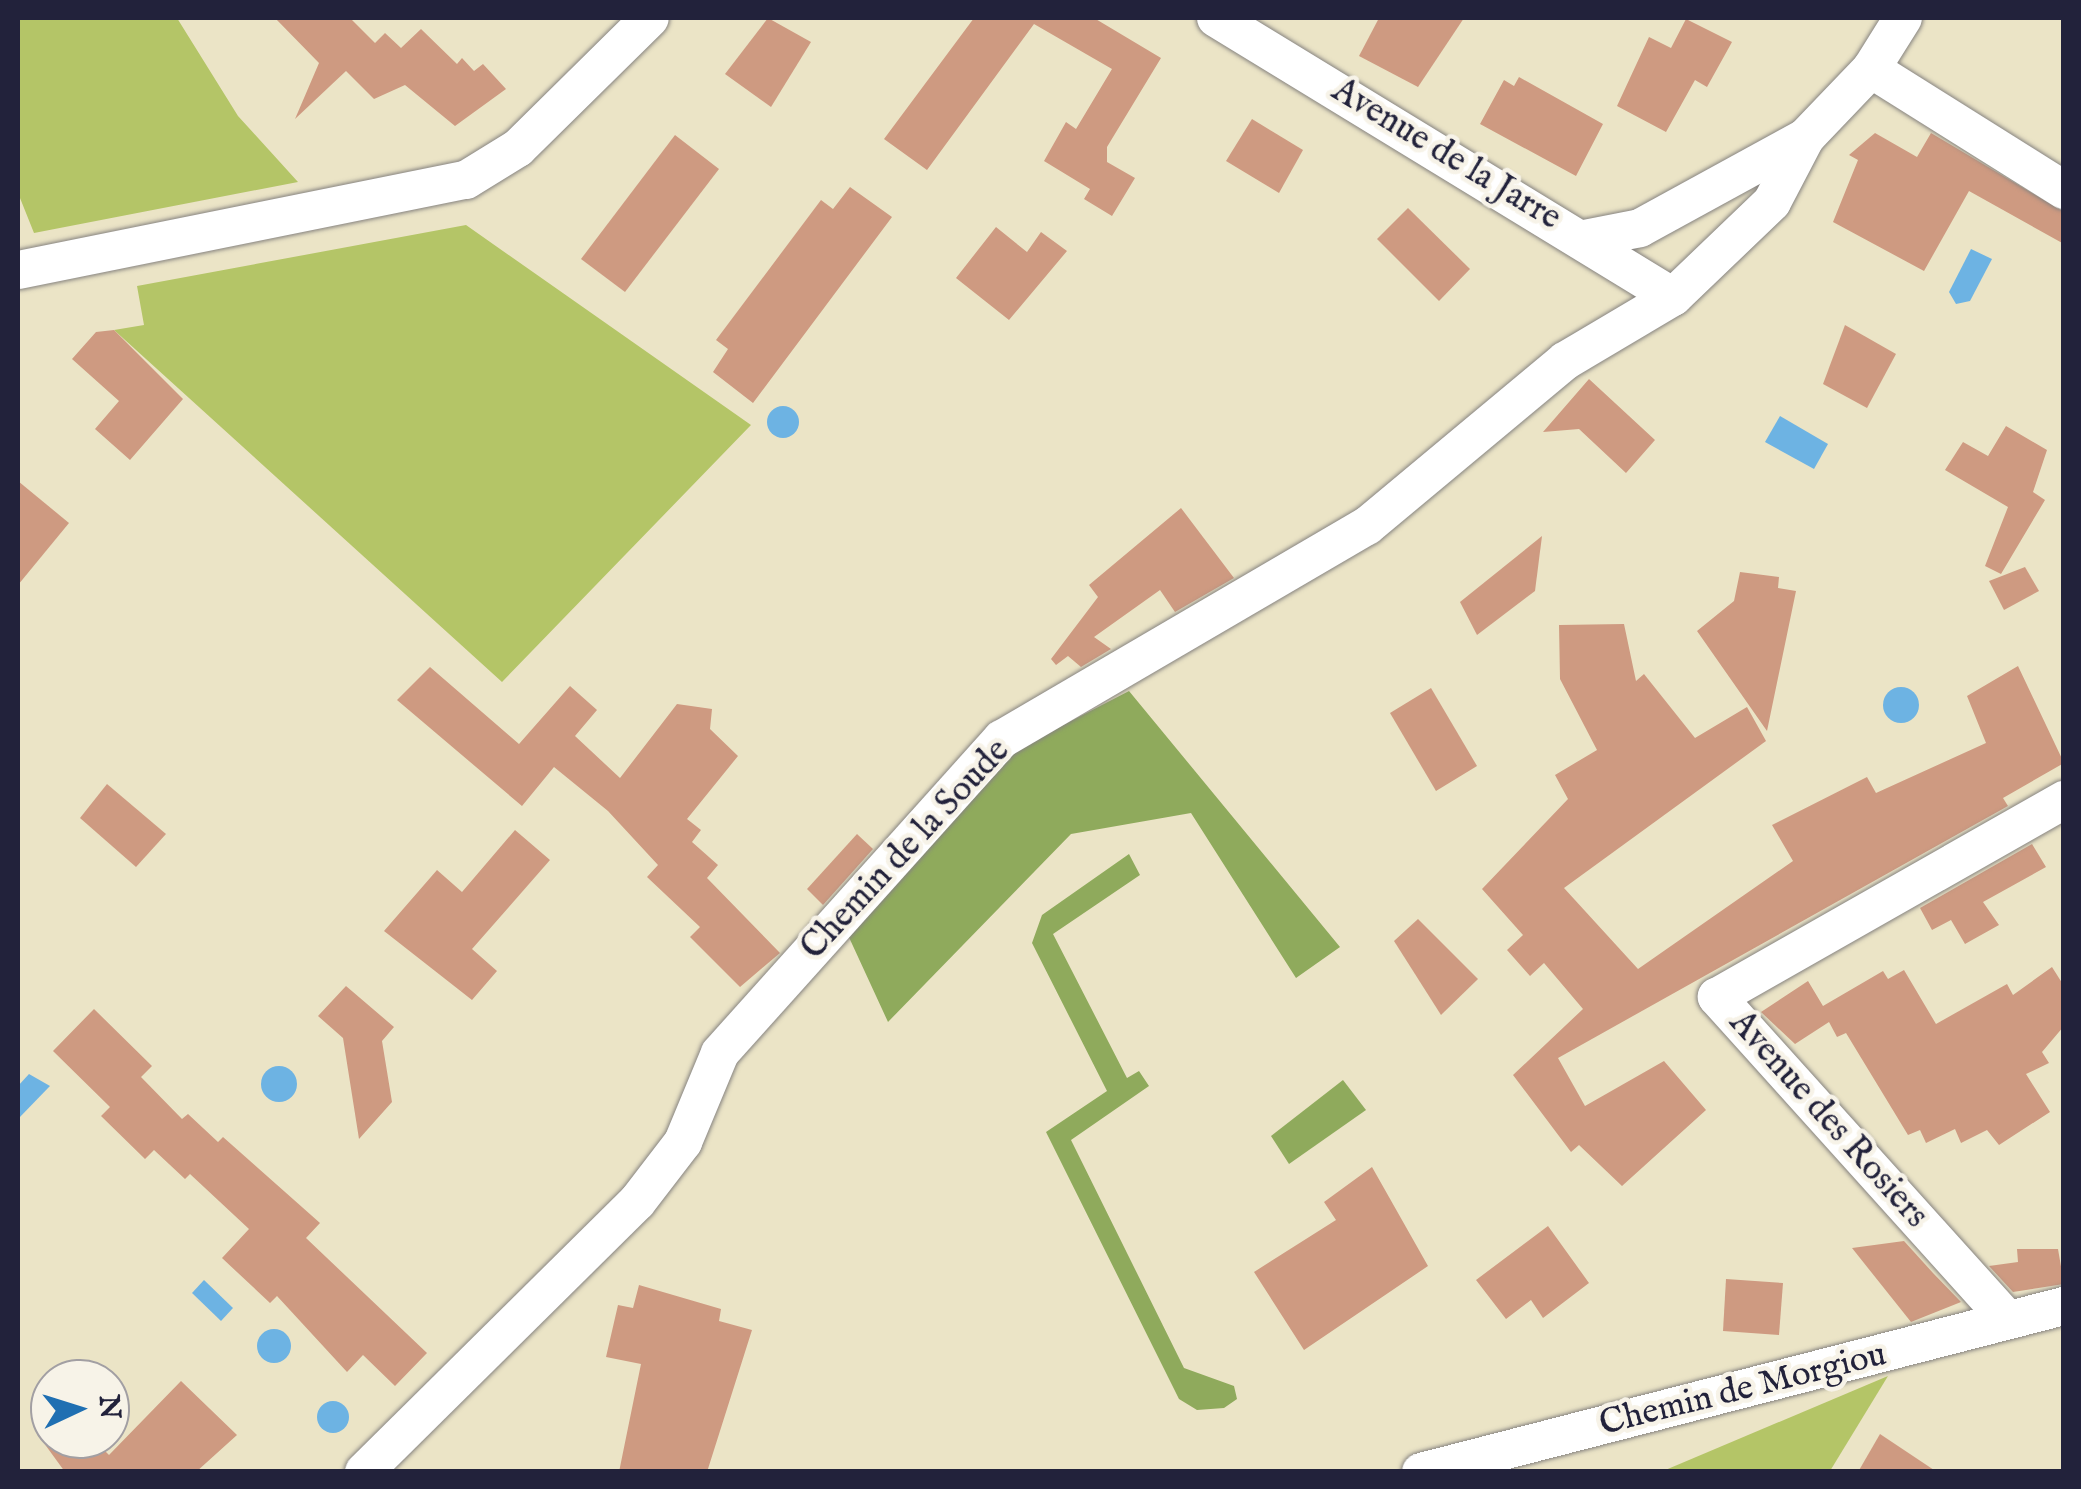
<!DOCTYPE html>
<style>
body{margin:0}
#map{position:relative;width:2081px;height:1489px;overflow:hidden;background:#ebe4c6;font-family:"IM FELL English",serif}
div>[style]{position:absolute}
.green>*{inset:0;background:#b4c567}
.forest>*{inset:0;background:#8faa5c}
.water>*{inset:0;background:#6db3e3}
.round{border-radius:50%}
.building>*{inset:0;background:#ce9a81}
.roads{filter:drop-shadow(0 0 2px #868380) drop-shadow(0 0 2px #868380)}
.minor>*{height:38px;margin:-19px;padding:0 19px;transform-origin:19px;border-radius:19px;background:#fff}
span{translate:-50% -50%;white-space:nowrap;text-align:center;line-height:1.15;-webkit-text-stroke:9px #f7f3e8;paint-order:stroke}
.street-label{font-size:35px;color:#22223b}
.frame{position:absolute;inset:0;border:20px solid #22223b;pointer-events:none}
.north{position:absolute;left:30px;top:1359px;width:100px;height:100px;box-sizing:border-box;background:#f7f3e8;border:2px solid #a29fa3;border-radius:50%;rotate:86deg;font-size:28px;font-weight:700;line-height:40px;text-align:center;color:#22223b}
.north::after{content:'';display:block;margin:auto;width:35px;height:45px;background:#1f6fb2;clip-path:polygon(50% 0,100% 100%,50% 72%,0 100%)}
</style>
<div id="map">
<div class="green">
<i style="clip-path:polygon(18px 18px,177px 18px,238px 116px,298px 182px,34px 233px,18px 193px)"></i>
<i style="clip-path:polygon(466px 225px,751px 425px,502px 682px,114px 330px,144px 325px,137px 286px)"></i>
<i style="clip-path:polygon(1888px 1376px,1830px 1471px,1663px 1471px)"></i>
</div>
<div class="forest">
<i style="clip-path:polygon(1129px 691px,1340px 947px,1296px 978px,1191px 813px,1071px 834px,888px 1022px,847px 933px,1009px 753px)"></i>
<i style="clip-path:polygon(1129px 854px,1140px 875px,1053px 934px,1127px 1078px,1139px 1071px,1149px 1086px,1071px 1140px,1184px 1368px,1234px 1386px,1237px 1399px,1224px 1408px,1197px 1410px,1179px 1399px,1046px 1132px,1107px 1091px,1032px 943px,1042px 915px)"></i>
<i style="clip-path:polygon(1343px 1080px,1366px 1110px,1289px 1164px,1271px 1136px)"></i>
</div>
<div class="water">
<i style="clip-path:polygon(1971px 249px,1992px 259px,1970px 301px,1956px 304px,1949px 292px)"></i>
<i class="round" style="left:767px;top:406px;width:32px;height:32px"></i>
<i style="clip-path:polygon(1780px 416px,1828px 444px,1814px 469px,1765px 442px)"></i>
<i class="round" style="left:1883px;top:687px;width:36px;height:36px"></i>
<i class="round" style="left:261px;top:1066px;width:36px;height:36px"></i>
<i style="clip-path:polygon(29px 1074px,50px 1086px,18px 1119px,18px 1086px)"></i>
<i style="clip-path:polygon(204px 1280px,233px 1308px,221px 1321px,192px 1293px)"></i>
<i class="round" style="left:257px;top:1329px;width:34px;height:34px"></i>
<i class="round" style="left:317px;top:1401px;width:32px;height:32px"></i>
</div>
<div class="building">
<i style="clip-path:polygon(275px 18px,350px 18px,375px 43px,385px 33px,401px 48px,421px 29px,457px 64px,462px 58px,474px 71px,483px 64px,506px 89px,455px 126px,405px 85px,374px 99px,346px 71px,295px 119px,319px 63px)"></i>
<i style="clip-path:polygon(768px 18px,811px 42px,771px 107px,725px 74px)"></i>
<i style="clip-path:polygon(974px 18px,1094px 18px,1161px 58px,1107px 147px,1107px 162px,1135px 178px,1112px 216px,1084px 199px,1090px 189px,1044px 161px,1066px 122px,1076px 129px,1112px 69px,1034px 24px,927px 170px,884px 139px)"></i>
<i style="clip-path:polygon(1379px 18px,1464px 18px,1418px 87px,1359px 56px)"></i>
<i style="clip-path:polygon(1686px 19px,1732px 42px,1707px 87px,1695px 80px,1666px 132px,1617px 106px,1649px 37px,1671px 48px)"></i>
<i style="clip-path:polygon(1519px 77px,1603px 124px,1576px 176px,1480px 124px,1504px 80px,1514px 86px)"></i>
<i style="clip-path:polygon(1252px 119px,1303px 150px,1279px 193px,1226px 161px)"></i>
<i style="clip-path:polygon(1875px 133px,1917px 157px,1931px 133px,2064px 212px,2064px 244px,1969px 191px,1924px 271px,1833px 222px,1858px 160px,1849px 155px)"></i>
<i style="clip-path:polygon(675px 135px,719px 169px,625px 292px,581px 259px)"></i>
<i style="clip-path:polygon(850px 187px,892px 217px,753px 403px,713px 372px,728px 349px,716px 340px,821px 200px,833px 209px)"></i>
<i style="clip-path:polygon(1408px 208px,1470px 269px,1439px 301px,1377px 239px)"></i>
<i style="clip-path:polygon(996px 227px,1027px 252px,1041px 232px,1067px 251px,1009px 320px,956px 278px)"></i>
<i style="clip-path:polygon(1845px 325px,1896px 354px,1867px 408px,1823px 384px)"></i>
<i style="clip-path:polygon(114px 330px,183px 399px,130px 460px,95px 429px,119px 401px,72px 359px,96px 332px)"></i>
<i style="clip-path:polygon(1589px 379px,1655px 440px,1626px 473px,1579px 429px,1543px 432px)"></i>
<i style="clip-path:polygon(2006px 426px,2047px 450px,2033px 492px,2045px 500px,2001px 574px,1985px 566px,2008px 507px,1945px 470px,1963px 442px,1988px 456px)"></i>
<i style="clip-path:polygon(18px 481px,69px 523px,18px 585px)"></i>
<i style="clip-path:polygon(1181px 508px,1234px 578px,1175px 612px,1160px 590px,1094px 637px,1111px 649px,1081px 667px,1068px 656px,1056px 665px,1051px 659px,1098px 597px,1089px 585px)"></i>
<i style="clip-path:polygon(1542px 536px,1535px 591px,1477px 635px,1460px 602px)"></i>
<i style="clip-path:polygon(2025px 567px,2039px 591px,2004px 610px,1989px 581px)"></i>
<i style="clip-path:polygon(1740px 572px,1779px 577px,1778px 588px,1796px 591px,1767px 731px,1697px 631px,1734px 601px)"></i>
<i style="clip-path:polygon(1624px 624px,1636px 681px,1644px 674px,1695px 738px,1747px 707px,1766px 741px,1564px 888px,1638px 969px,1793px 861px,1772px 825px,1867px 777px,1876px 793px,1986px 743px,1967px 696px,2018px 666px,2064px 763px,2003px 798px,2008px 806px,1558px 1058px,1585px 1106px,1664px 1061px,1706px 1110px,1622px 1186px,1579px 1145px,1571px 1152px,1513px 1075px,1583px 1009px,1544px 963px,1530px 976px,1507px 950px,1523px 935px,1482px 889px,1568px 799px,1555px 775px,1597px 750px,1560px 679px,1559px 625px)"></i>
<i style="clip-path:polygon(430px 667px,519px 744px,570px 686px,597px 710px,575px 736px,620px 778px,677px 704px,712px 709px,710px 729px,738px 756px,687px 819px,701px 830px,692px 842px,718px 865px,707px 878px,780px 953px,740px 987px,690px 937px,700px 927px,647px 877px,658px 865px,608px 811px,554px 767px,522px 806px,397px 700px)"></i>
<i style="clip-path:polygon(1431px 688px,1477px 766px,1436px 791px,1390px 713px)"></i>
<i style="clip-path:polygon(107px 784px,166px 834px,136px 867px,80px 818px)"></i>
<i style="clip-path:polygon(515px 830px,550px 860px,472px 949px,497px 971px,472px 1000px,384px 931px,437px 870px,462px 892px)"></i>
<i style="clip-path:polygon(857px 834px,873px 849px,823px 905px,807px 889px)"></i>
<i style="clip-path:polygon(2032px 844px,2046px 867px,1983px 902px,1999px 925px,1965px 944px,1951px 920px,1932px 930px,1920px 908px)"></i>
<i style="clip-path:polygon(1418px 919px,1478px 979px,1441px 1015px,1394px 941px)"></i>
<i style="clip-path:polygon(2052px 967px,2064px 986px,2064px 1026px,2042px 1052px,2049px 1063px,2026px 1074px,2050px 1112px,1999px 1145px,1987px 1130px,1961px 1143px,1955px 1129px,1926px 1143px,1920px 1130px,1908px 1135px,1846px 1033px,1837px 1037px,1829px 1022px,1795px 1044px,1761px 1012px,1808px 981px,1823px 1006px,1883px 971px,1888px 979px,1904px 970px,1936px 1024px,2007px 984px,2013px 995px)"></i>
<i style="clip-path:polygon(346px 986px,394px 1027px,382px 1041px,392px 1102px,359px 1139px,343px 1038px,318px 1016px)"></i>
<i style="clip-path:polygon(94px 1009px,152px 1066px,141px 1077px,182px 1119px,188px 1114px,218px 1142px,223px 1137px,320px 1223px,306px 1238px,427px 1353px,395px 1386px,363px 1355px,347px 1372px,277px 1296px,270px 1303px,222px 1258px,249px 1229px,190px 1174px,185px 1179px,154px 1150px,145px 1159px,101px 1116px,110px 1107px,53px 1051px)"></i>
<i style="clip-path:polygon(1372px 1167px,1428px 1266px,1304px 1350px,1254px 1272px,1336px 1220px,1324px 1202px)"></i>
<i style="clip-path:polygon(1548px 1226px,1589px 1283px,1543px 1318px,1531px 1300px,1506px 1319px,1476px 1280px)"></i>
<i style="clip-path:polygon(1904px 1241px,1933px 1273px,1961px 1302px,1911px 1322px,1852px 1248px)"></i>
<i style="clip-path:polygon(2017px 1249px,2058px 1249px,2064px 1284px,2013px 1292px,1989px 1266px,2018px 1262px)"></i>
<i style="clip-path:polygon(1726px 1279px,1783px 1283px,1779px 1335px,1723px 1331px)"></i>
<i style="clip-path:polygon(639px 1285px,721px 1309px,719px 1321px,752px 1330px,707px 1472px,619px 1472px,641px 1364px,606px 1357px,618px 1305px,633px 1308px)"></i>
<i style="clip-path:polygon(181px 1381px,237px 1435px,196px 1472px,65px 1472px,41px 1439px,93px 1439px,109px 1455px)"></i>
<i style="clip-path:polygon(1880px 1434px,1937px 1472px,1858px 1472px)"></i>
</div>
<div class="roads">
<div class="minor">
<i style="left:1216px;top:18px;width:535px;rotate:31.4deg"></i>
<i style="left:1871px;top:69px;width:228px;rotate:32.1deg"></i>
<i style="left:1585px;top:239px;width:56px;rotate:-11.3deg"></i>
<i style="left:1640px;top:228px;width:189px;rotate:-28.7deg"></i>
<i style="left:1806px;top:137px;width:94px;rotate:-46.3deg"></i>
<i style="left:1871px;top:69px;width:60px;rotate:-57.9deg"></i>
<i style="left:18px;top:270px;width:457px;rotate:-11.4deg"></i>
<i style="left:466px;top:180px;width:61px;rotate:-31.6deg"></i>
<i style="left:518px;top:148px;width:185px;rotate:-44.6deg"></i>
<i style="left:2005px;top:1317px;width:431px;rotate:-132deg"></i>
<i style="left:1717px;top:997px;width:399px;rotate:-29.6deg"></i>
<i style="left:364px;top:1472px;width:384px;rotate:-44.7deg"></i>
<i style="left:637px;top:1202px;width:76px;rotate:-52.5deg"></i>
<i style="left:683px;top:1142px;width:96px;rotate:-67.4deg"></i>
<i style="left:720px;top:1053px;width:422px;rotate:-48.1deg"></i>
<i style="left:1002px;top:739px;width:423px;rotate:-30.3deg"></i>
<i style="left:1367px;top:526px;width:258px;rotate:-39.8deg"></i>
<i style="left:1565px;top:361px;width:126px;rotate:-30.7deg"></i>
<i style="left:1673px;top:297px;width:137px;rotate:-43.8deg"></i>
<i style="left:1772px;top:202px;width:73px;rotate:-62.4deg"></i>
<i style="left:1421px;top:1472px;width:664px;rotate:-14.48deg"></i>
</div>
</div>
<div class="street-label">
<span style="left:1446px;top:155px;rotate:31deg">Avenue de la Jarre</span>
<span style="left:906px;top:850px;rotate:-47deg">Chemin de la Soude</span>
<span style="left:1828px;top:1120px;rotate:48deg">Avenue des Rosiers</span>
<span style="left:1743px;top:1390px;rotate:-14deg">Chemin de Morgiou</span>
</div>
<div class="frame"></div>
<div class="north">N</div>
</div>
